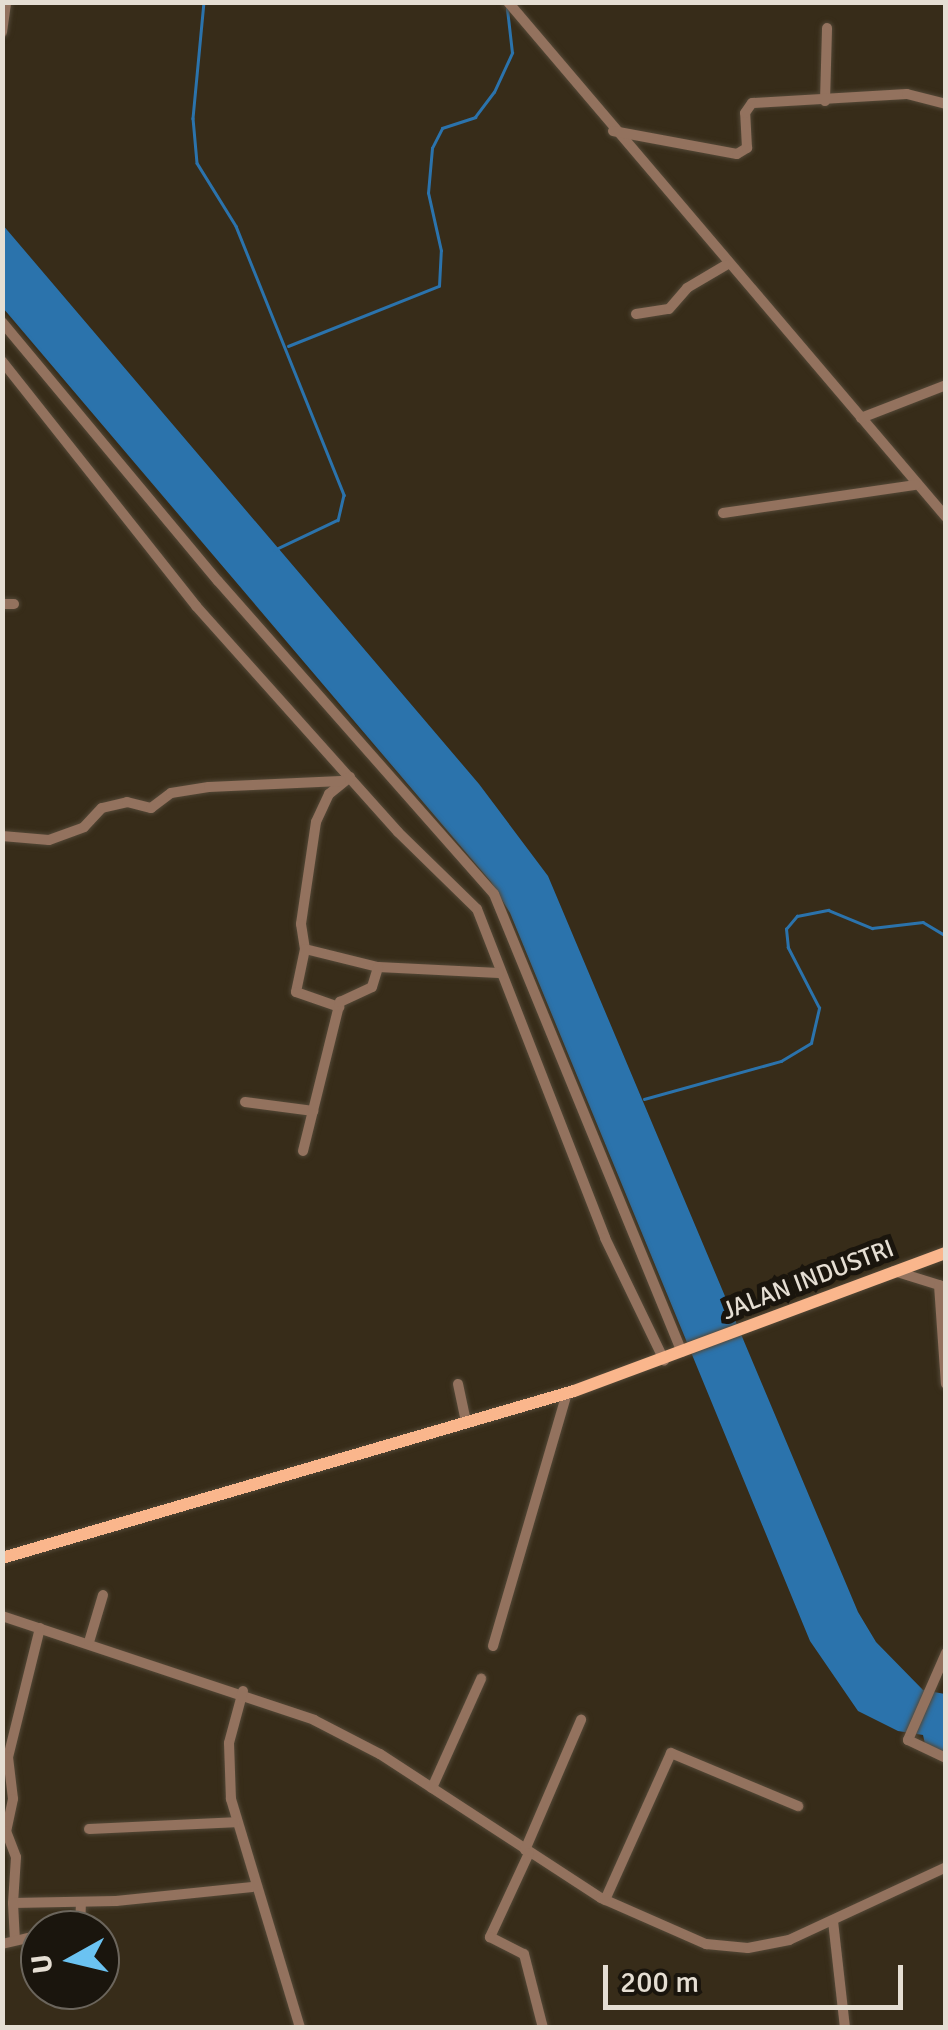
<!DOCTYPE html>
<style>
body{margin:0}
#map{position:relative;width:948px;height:2030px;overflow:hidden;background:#372c19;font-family:Signika,sans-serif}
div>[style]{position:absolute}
.water>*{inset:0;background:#2b73ac}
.stream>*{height:2.5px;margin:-1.25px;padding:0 1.25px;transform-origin:1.25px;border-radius:1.25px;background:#2b73ac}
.roads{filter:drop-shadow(0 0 2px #534837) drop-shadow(0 0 2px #534837)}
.minor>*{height:10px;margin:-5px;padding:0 5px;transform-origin:5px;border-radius:5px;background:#93725e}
.major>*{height:12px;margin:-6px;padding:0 6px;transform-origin:6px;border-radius:6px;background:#fab68c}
span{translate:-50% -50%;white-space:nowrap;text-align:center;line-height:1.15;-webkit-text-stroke:10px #1a150d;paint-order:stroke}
.street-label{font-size:25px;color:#e5ded3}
.frame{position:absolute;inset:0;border:5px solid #e5ded3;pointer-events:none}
.north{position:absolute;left:20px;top:1910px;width:100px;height:100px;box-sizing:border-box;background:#1a150d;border:2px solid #6b655c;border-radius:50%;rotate:262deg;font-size:28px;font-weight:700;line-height:40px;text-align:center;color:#e5ded3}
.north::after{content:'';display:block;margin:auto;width:35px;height:45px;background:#6bc3f2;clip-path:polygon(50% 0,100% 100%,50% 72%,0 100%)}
.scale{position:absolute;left:603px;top:1965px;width:300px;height:45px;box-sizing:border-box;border:5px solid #e5ded3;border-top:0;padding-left:12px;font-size:30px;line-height:35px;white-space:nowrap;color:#e5ded3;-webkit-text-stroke:8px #1a150d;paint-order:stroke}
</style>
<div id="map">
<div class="water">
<i style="clip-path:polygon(2px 224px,479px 784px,548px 876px,858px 1612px,876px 1642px,923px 1690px,945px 1694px,945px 1752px,925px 1744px,923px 1735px,898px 1731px,858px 1711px,810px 1641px,510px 913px,491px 882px,3px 308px)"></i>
</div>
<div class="stream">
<i style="left:204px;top:2px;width:117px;rotate:95.4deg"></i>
<i style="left:193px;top:118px;width:45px;rotate:84.9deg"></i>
<i style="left:197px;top:163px;width:74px;rotate:58.2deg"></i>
<i style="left:236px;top:226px;width:290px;rotate:68.1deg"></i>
<i style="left:344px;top:495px;width:26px;rotate:103deg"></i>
<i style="left:338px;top:520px;width:70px;rotate:154.5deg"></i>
<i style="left:288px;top:346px;width:162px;rotate:-21.7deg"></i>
<i style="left:439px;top:286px;width:35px;rotate:-87deg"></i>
<i style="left:441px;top:251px;width:59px;rotate:-102.6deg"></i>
<i style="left:428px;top:193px;width:45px;rotate:-84.9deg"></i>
<i style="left:432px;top:148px;width:22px;rotate:-63deg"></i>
<i style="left:442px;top:128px;width:35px;rotate:-18deg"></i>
<i style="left:475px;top:117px;width:31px;rotate:-53deg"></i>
<i style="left:494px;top:92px;width:43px;rotate:-65.2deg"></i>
<i style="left:512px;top:53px;width:44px;rotate:-96.5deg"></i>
<i style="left:644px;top:1099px;width:142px;rotate:-15.5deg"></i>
<i style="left:781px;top:1061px;width:35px;rotate:-31deg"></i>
<i style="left:811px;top:1043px;width:36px;rotate:-77deg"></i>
<i style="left:819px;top:1008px;width:68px;rotate:-117.3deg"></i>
<i style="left:788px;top:948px;width:19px;rotate:-96deg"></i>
<i style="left:786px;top:929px;width:17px;rotate:-50deg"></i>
<i style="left:797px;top:916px;width:32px;rotate:-11deg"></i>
<i style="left:828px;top:910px;width:48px;rotate:22.2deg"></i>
<i style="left:872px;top:928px;width:51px;rotate:-6.7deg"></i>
<i style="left:923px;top:922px;width:27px;rotate:31deg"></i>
</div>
<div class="roads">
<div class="minor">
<i style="left:508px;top:2px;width:676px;rotate:49.62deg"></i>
<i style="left:2px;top:32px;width:30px;rotate:-82deg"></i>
<i style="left:825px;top:101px;width:73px;rotate:-88.4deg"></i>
<i style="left:613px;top:131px;width:126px;rotate:10.5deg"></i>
<i style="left:737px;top:154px;width:12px;rotate:-31deg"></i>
<i style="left:747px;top:148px;width:35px;rotate:-93deg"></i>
<i style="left:745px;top:113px;width:12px;rotate:-55deg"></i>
<i style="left:752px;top:103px;width:155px;rotate:-3.3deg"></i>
<i style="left:907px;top:94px;width:40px;rotate:14.4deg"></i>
<i style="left:636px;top:314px;width:33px;rotate:-9deg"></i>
<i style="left:669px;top:309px;width:28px;rotate:-49deg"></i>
<i style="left:687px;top:288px;width:45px;rotate:-30.5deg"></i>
<i style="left:2px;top:322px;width:337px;rotate:50.2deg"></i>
<i style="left:218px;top:581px;width:417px;rotate:48.6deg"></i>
<i style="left:494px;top:894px;width:495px;rotate:67.7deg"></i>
<i style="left:2px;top:361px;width:313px;rotate:51.6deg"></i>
<i style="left:196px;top:606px;width:303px;rotate:48.2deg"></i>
<i style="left:398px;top:832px;width:110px;rotate:44.3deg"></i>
<i style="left:477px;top:909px;width:353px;rotate:68.7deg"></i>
<i style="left:605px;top:1238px;width:136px;rotate:64.2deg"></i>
<i style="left:861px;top:418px;width:91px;rotate:-21.2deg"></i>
<i style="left:723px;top:513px;width:195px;rotate:-8.3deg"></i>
<i style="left:2px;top:604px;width:12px"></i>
<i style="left:350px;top:777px;width:27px;rotate:141deg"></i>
<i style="left:329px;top:794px;width:31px;rotate:115deg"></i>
<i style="left:316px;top:822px;width:103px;rotate:98.4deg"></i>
<i style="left:301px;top:924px;width:25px;rotate:81deg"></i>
<i style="left:305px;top:949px;width:75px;rotate:13.9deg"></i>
<i style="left:378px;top:967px;width:121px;rotate:2.8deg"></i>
<i style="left:2px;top:836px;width:47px;rotate:4.9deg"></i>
<i style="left:49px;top:840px;width:37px;rotate:-20deg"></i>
<i style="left:84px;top:827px;width:26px;rotate:-47deg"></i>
<i style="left:102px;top:808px;width:26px;rotate:-13deg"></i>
<i style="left:127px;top:802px;width:25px;rotate:14deg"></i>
<i style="left:151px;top:808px;width:25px;rotate:-37deg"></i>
<i style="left:171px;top:793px;width:38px;rotate:-9deg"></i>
<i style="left:209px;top:787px;width:132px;rotate:-2.6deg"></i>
<i style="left:305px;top:949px;width:44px;rotate:101.8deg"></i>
<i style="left:296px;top:992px;width:46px;rotate:19.2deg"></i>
<i style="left:245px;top:1102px;width:69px;rotate:7.5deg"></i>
<i style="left:303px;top:1151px;width:154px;rotate:-76.1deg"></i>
<i style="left:340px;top:1002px;width:35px;rotate:-25deg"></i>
<i style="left:372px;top:987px;width:21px;rotate:-73deg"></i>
<i style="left:894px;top:1271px;width:53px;rotate:17.4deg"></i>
<i style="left:939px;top:1285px;width:99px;rotate:86deg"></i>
<i style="left:458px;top:1384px;width:39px;rotate:78deg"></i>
<i style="left:2px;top:1616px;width:329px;rotate:18.4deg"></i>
<i style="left:314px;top:1720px;width:74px;rotate:27.3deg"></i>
<i style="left:380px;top:1754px;width:264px;rotate:33.1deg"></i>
<i style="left:601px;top:1898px;width:115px;rotate:23.7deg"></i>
<i style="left:706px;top:1944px;width:42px;rotate:5.4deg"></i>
<i style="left:748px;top:1948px;width:42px;rotate:-11deg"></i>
<i style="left:789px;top:1940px;width:173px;rotate:-24.9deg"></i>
<i style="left:40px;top:1628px;width:133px;rotate:103.9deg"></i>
<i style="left:8px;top:1757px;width:42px;rotate:83.2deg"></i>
<i style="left:13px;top:1799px;width:33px;rotate:102deg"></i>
<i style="left:6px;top:1831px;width:28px;rotate:69deg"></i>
<i style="left:16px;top:1857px;width:46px;rotate:93.7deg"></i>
<i style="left:13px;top:1903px;width:103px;rotate:-1.1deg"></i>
<i style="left:116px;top:1901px;width:137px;rotate:-5.9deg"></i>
<i style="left:89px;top:1642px;width:49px;rotate:-73.4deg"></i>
<i style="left:493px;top:1646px;width:264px;rotate:-73.7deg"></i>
<i style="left:946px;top:1653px;width:95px;rotate:113.6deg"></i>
<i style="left:908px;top:1740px;width:42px;rotate:25.3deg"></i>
<i style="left:243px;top:1691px;width:54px;rotate:105.1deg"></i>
<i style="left:229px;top:1743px;width:56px;rotate:88deg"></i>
<i style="left:231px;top:1799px;width:239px;rotate:73.2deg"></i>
<i style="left:432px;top:1788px;width:120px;rotate:-65.8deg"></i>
<i style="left:89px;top:1829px;width:146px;rotate:-2.7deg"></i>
<i style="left:525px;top:1850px;width:142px;rotate:-66.7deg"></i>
<i style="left:529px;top:1853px;width:93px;rotate:114.9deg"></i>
<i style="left:490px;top:1937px;width:38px;rotate:27deg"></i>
<i style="left:524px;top:1954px;width:76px;rotate:75.6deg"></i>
<i style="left:605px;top:1900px;width:161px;rotate:-65.8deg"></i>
<i style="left:671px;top:1753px;width:138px;rotate:22.7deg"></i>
<i style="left:13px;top:1903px;width:37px;rotate:87deg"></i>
<i style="left:833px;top:1921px;width:108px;rotate:83.6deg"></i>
<i style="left:80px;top:1930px;width:28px;rotate:-88deg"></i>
<i style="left:2px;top:1944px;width:39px;rotate:-13deg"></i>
</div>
<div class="major">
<i style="left:2px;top:1558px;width:596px;rotate:-16.28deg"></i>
<i style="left:574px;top:1391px;width:397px;rotate:-20.4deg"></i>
</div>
</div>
<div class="street-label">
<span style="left:808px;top:1280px;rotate:-21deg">JALAN INDUSTRI</span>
</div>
<div class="frame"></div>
<div class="north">U</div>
<div class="scale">200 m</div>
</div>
